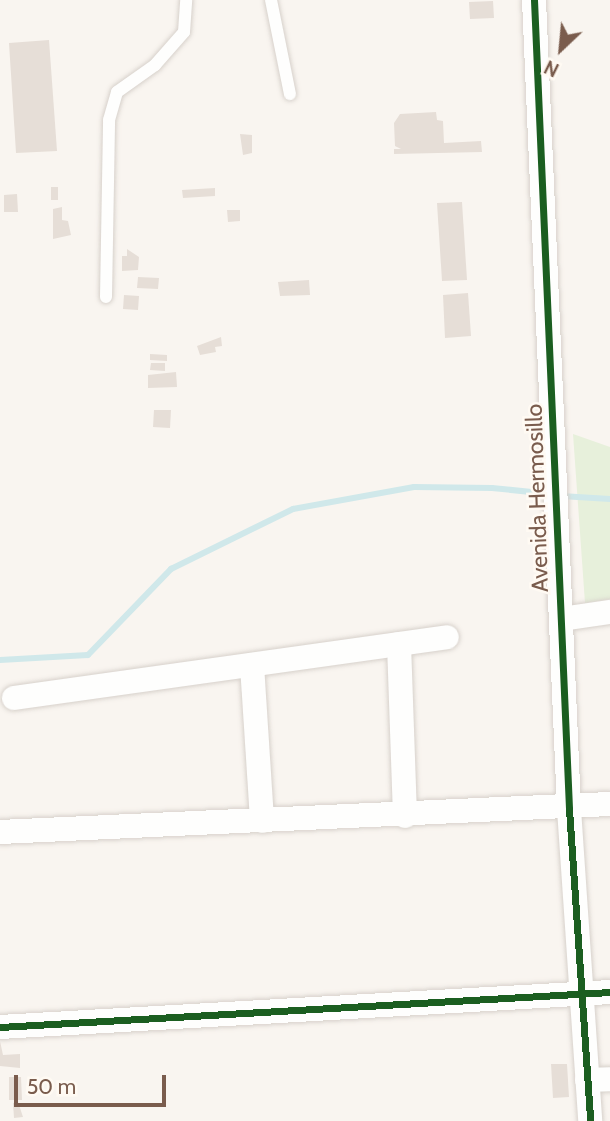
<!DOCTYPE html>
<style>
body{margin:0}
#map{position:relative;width:610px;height:1121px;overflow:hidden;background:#f9f5f0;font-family:Cabin,sans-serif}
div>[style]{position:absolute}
.green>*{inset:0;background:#e7f0db}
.stream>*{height:6px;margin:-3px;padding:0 3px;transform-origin:3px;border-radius:3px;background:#d0e8ea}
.building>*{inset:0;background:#e6ded7}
.roads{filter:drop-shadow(0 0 2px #d7d1cb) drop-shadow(0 0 2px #d7d1cb)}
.lane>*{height:12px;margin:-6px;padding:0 6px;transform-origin:6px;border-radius:6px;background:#fefefd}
.street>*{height:24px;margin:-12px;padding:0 12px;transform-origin:12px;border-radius:12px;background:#fefefd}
.cycleway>*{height:7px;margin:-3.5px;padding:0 3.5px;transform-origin:3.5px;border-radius:3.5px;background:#1b5e20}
span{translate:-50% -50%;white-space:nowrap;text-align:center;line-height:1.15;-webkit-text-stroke:5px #fffaf3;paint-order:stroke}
.street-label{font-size:23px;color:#7a5c4d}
.north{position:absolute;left:526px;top:14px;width:70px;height:70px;-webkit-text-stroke:5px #fffaf3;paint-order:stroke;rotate:206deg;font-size:19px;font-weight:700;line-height:28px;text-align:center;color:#7a5c4d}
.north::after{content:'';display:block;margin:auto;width:24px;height:32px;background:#7a5c4d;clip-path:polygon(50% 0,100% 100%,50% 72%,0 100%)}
.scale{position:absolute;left:14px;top:1075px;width:152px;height:32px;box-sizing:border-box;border:4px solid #7a5c4d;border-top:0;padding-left:9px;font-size:21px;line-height:24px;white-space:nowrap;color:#7a5c4d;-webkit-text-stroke:5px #fffaf3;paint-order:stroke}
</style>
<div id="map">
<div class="green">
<i style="clip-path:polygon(573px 434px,610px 447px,610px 599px,585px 603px)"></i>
</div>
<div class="stream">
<i style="left:561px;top:496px;width:49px;rotate:3.5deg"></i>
<i style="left:0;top:660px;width:88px;rotate:-3.3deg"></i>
<i style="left:88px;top:655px;width:120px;rotate:-46deg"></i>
<i style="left:171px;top:569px;width:136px;rotate:-26.2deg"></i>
<i style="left:293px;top:509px;width:123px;rotate:-10.3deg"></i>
<i style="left:414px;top:487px;width:78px;rotate:0.7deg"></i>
<i style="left:492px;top:488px;width:59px;rotate:5.8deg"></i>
</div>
<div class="building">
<i style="clip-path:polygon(493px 1px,494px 18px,470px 19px,469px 2px)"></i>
<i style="clip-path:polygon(49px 40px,57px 151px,16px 153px,9px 43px)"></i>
<i style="clip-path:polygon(436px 112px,437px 120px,443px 121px,444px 143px,481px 141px,482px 152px,394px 154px,394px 149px,401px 149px,395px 146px,394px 123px,400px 114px)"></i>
<i style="clip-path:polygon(240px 134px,252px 135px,252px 153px,243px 155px)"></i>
<i style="clip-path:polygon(51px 187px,58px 187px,58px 200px,51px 200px)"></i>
<i style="clip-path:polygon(215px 188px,215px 196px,183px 198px,182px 190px)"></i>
<i style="clip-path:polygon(17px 194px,18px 212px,4px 212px,4px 195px)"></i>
<i style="clip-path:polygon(462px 202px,467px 280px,442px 281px,437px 203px)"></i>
<i style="clip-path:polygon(62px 207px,62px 220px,68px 221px,71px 235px,53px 239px,53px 209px)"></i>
<i style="clip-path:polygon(227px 210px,240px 210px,240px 221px,228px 222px)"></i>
<i style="clip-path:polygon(127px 249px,139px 257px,138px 270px,122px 271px,122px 256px,127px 256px)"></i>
<i style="clip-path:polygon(138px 277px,159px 278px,158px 289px,137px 288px)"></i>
<i style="clip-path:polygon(309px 280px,310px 295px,280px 296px,278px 282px)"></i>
<i style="clip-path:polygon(468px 293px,471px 336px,445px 338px,443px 295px)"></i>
<i style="clip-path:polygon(124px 295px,139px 296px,138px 310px,123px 309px)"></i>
<i style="clip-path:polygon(221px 337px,222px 346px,215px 347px,216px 352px,200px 355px,197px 346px)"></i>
<i style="clip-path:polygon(150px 354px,167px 355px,167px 361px,150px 360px)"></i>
<i style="clip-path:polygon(151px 363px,165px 363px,165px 371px,150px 370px)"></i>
<i style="clip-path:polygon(176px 372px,177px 387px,148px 388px,148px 375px)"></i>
<i style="clip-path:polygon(154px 410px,171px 410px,170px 428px,153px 427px)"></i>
<i style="clip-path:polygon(0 1041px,3px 1055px,20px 1054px,20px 1068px,0 1066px)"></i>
<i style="clip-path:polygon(551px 1064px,567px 1064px,569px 1097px,553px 1098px)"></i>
<i style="clip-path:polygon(9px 1077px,21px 1077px,22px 1100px,9px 1100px)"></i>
<i style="clip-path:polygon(18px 1102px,23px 1117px,14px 1118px,13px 1103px)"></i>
</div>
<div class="roads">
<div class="lane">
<i style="left:271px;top:0;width:96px;rotate:78.6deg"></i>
<i style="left:106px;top:297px;width:177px;rotate:-89deg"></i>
<i style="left:109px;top:120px;width:29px;rotate:-74deg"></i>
<i style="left:117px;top:92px;width:47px;rotate:-35.4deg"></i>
<i style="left:155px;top:65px;width:44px;rotate:-48.7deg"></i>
<i style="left:184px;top:32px;width:32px;rotate:-86deg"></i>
</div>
<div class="street">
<i style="left:534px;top:0;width:810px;rotate:87.52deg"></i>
<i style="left:569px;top:809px;width:313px;rotate:86.1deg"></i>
<i style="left:562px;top:619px;width:49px;rotate:-8.3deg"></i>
<i style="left:399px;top:644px;width:172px;rotate:88deg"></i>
<i style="left:252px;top:665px;width:156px;rotate:86.3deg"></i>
<i style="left:14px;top:698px;width:437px;rotate:-8deg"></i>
<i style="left:0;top:832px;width:611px;rotate:-2.63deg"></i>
<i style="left:0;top:1027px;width:611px;rotate:-3.28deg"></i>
<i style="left:587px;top:1080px;width:23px;rotate:-2deg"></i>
</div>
</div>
<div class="cycleway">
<i style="left:534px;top:0;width:810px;rotate:87.52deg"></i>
<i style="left:569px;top:809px;width:313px;rotate:86.1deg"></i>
<i style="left:0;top:1027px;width:611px;rotate:-3.28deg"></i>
</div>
<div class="street-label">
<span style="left:537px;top:498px;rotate:-92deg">Avenida Hermosillo</span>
</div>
<div class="north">N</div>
<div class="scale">50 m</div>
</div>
